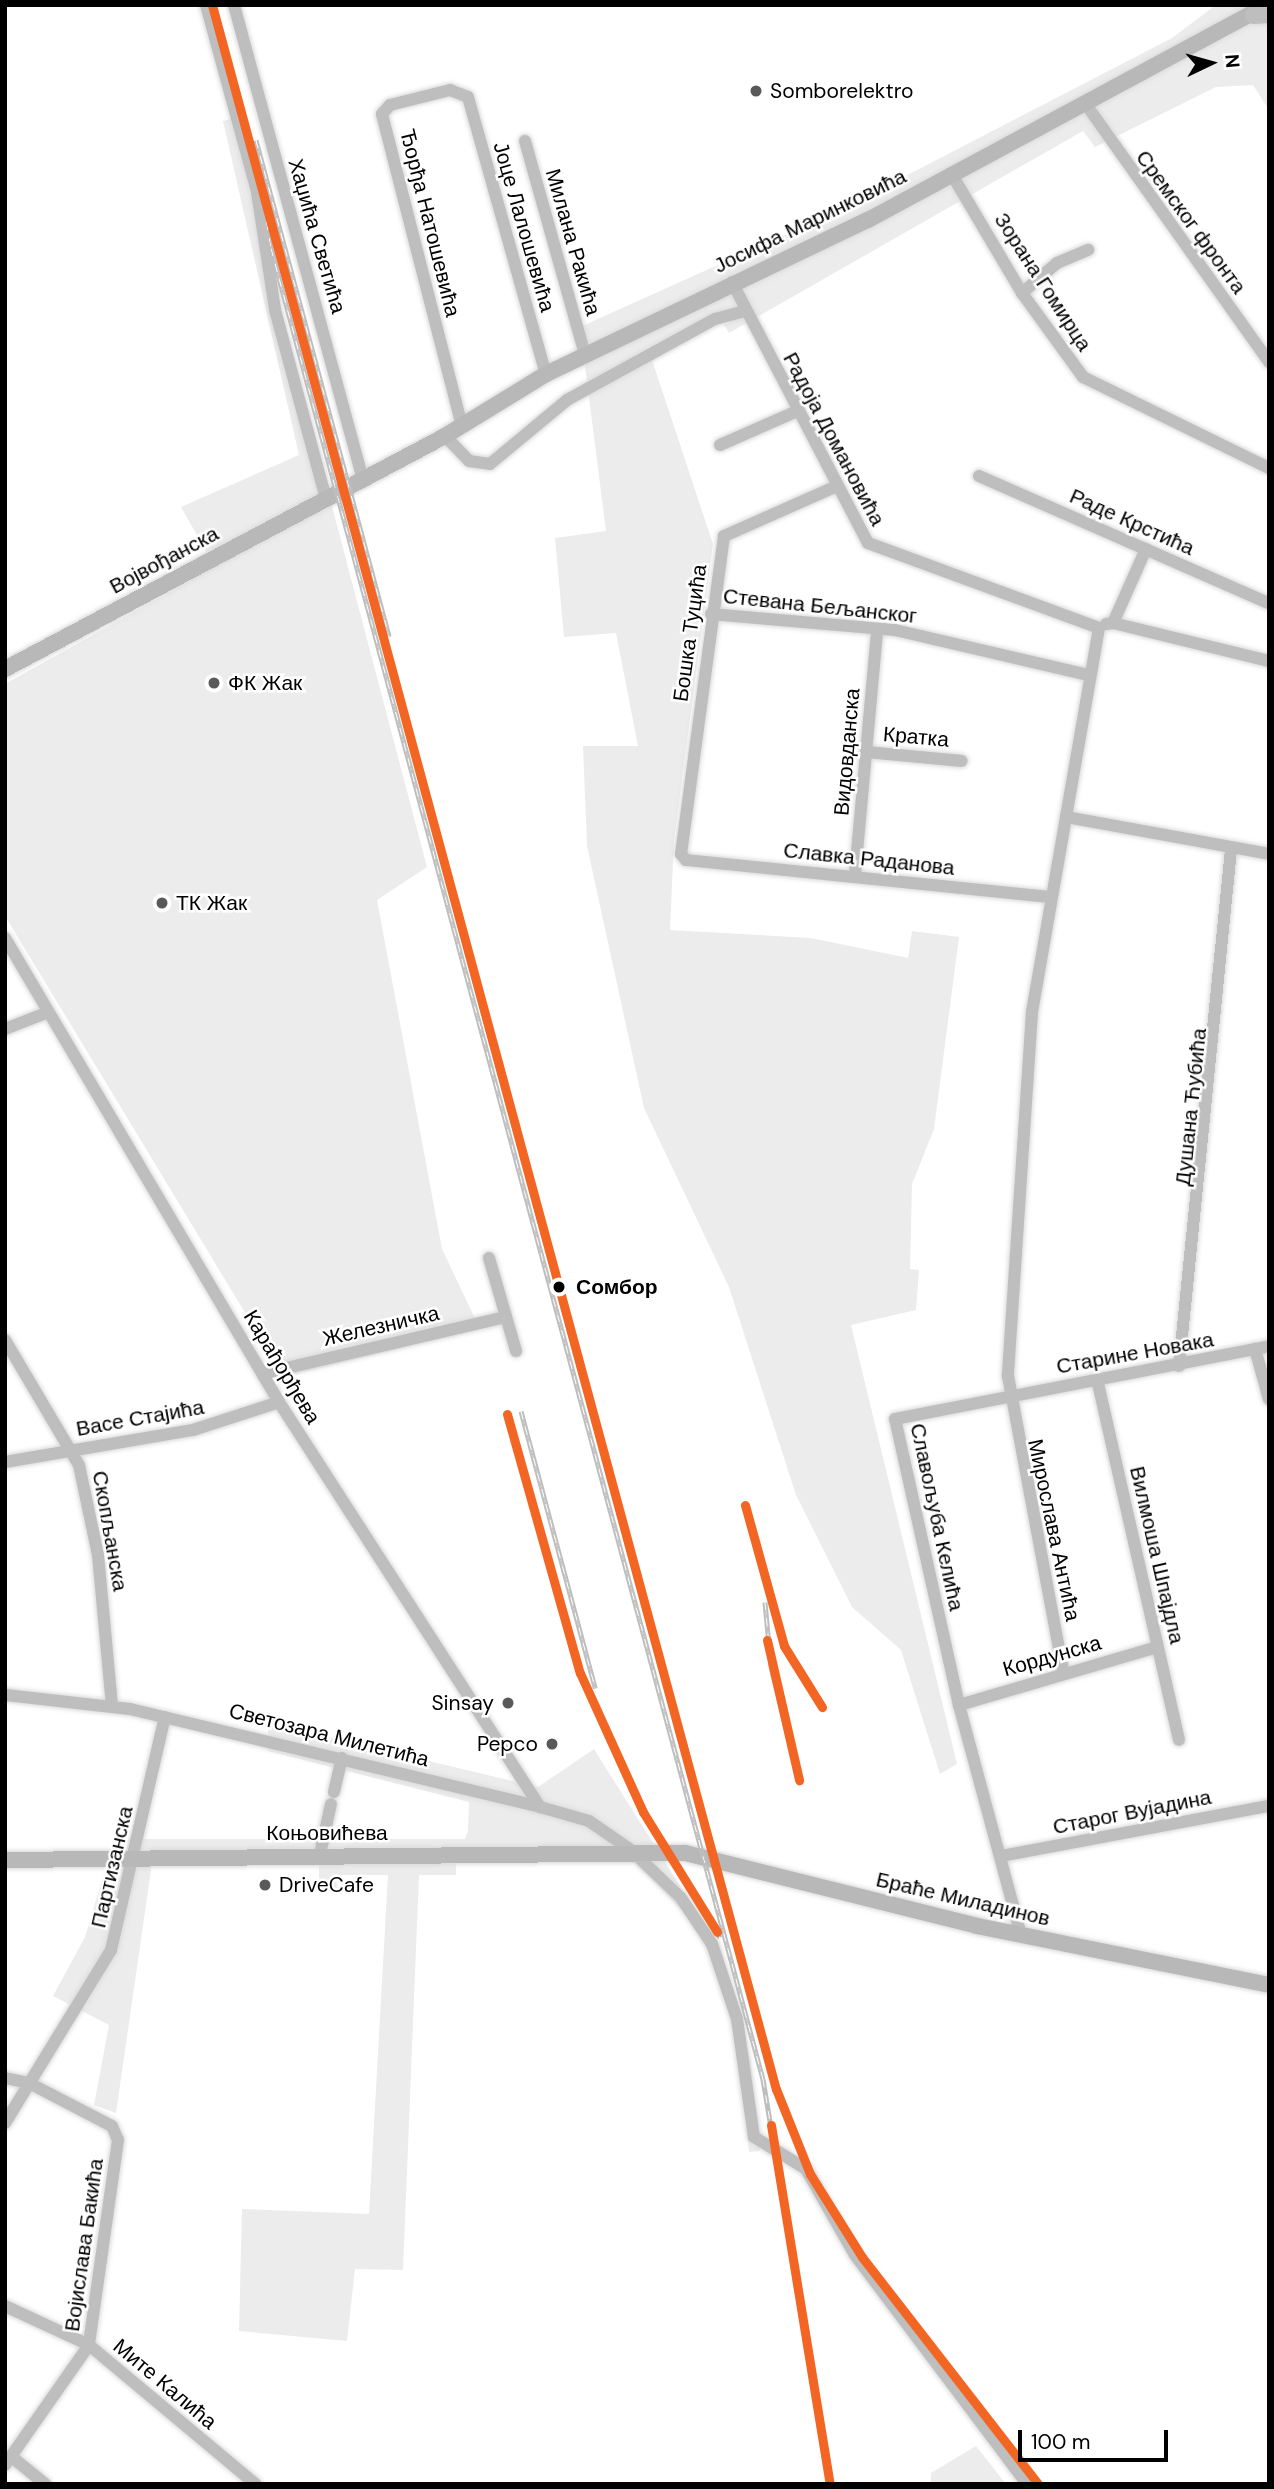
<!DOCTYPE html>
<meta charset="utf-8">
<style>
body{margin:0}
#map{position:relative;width:1274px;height:2489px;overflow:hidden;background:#fff;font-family:"DM Sans",sans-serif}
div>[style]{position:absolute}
.green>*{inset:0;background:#ececec}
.roads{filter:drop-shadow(0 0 2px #dbdbdb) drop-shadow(0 0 2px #dbdbdb)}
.street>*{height:12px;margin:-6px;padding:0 6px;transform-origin:6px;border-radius:6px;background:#bebebe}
.secondary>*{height:16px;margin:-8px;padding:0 8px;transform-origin:8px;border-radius:8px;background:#b8b8b8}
.primary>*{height:18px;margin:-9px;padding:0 9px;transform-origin:9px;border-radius:9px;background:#bebebe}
.rail>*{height:5px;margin-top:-2.5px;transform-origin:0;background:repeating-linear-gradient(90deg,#fff 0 8px,#bebebe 0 16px);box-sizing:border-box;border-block:2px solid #bebebe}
.rail-1>*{height:9px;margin:-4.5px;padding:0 4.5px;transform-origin:4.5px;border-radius:4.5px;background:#f26522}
.dots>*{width:19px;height:19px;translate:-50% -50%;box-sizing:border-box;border:4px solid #fff;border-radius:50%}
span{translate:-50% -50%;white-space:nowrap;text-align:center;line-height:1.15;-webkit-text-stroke:5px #fff;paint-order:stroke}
.poi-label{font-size:21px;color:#000}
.left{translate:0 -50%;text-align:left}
.right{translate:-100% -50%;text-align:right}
.street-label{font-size:21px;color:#000}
.stop-label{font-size:21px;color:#000;font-weight:700}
.frame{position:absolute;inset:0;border:7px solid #000;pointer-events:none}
.north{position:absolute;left:1176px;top:28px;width:70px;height:70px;-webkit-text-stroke:5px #fff;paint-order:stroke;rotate:85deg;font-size:19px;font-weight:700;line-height:28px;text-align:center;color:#000}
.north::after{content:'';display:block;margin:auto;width:24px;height:32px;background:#000;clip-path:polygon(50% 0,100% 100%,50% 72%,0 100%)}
.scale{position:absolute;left:1018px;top:2430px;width:150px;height:32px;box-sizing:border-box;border:4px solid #000;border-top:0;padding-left:9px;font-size:21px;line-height:24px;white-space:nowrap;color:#000;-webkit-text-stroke:5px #fff;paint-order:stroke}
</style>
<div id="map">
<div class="green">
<i style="clip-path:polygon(1216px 5px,1269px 5px,1269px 110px,1253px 85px,1216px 87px,1095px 147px,1083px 131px,729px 333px,721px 320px,652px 360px,713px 544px,674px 840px,670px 930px,811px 938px,908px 958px,912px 931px,959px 937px,934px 1129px,912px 1184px,910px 1269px,919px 1270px,916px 1310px,851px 1325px,957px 1764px,940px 1774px,901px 1650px,852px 1607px,796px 1495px,729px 1287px,644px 1108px,587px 846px,583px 746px,638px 746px,616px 633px,564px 637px,555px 538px,606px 531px,580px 327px,840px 210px,1172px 38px)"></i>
<i style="clip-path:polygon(237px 117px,260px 233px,427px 867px,377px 900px,442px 1249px,480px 1329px,284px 1377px,5px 916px,5px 684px,215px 567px,181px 507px,299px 455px,223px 121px)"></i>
<i style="clip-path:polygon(268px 1723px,538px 1787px,594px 1749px,719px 1948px,751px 2062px,760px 2151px,749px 2152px,737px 2038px,714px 1961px,685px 1914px,647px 1875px,625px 1856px,456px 1860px,456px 1875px,419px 1875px,403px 2270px,355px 2269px,347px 2341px,239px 2331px,242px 2209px,369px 2214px,388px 1875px,336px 1875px,337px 1888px,319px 1888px,319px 1859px,152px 1863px,116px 2113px,94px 2105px,109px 2025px,53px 1996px,85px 1937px,107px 1863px,123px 1839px,465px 1839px,468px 1831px,469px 1802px,268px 1751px)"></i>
<i style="clip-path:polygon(976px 2446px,1006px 2484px,931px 2484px,931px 2473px)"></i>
</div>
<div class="roads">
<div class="street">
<i style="left:206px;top:5px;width:194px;rotate:74.7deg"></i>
<i style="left:257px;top:192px;width:119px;rotate:81.3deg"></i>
<i style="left:275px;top:310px;width:196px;rotate:74.9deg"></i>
<i style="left:234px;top:5px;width:491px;rotate:74.8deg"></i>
<i style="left:1085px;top:103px;width:318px;rotate:54.6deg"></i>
<i style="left:525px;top:141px;width:221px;rotate:74.3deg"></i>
<i style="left:951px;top:173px;width:139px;rotate:59.4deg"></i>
<i style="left:1022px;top:293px;width:104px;rotate:54deg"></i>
<i style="left:1083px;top:377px;width:207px;rotate:26.1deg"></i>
<i style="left:732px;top:282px;width:294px;rotate:62.5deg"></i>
<i style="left:868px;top:543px;width:246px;rotate:20.2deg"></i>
<i style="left:1099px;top:628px;width:390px;rotate:99.9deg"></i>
<i style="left:1032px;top:1012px;width:365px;rotate:93.8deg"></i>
<i style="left:1008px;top:1376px;width:300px;rotate:79.4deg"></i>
<i style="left:1022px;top:293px;width:46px;rotate:-40.6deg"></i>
<i style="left:1057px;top:263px;width:34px;rotate:-23deg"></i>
<i style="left:462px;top:426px;width:322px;rotate:-104.4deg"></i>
<i style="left:382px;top:114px;width:12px;rotate:-48deg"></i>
<i style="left:390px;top:105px;width:62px;rotate:-14deg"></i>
<i style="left:450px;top:90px;width:19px;rotate:21deg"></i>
<i style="left:468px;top:97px;width:288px;rotate:74.3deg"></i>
<i style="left:445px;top:436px;width:35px;rotate:46deg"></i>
<i style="left:469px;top:461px;width:21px;rotate:8deg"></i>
<i style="left:490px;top:464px;width:100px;rotate:-39.7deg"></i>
<i style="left:567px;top:400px;width:169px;rotate:-28.7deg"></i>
<i style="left:715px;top:319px;width:30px;rotate:-15deg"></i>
<i style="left:720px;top:445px;width:82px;rotate:-23.7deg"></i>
<i style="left:979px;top:476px;width:317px;rotate:23.7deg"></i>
<i style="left:837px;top:486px;width:124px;rotate:156.1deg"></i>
<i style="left:724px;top:536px;width:321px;rotate:97.7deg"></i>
<i style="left:681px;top:854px;width:8px;rotate:50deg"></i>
<i style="left:686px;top:860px;width:367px;rotate:5.8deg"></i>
<i style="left:711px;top:614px;width:185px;rotate:5deg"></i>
<i style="left:895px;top:630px;width:199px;rotate:13.1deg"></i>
<i style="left:1113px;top:623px;width:161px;rotate:13.7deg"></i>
<i style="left:1106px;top:624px;width:7px;rotate:-8deg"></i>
<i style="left:1113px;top:623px;width:81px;rotate:-66deg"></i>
<i style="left:867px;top:752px;width:95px;rotate:5.4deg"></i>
<i style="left:1066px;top:817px;width:206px;rotate:10.3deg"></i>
<i style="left:855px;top:874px;width:242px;rotate:-84.8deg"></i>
<i style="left:5px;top:938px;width:539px;rotate:59.44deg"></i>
<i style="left:279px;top:1402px;width:482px;rotate:57.2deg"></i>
<i style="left:5px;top:1029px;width:44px;rotate:-21.3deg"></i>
<i style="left:489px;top:1258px;width:97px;rotate:73.8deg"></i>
<i style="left:5px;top:1340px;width:145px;rotate:59.4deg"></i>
<i style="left:79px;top:1465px;width:92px;rotate:78.1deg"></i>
<i style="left:98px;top:1555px;width:152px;rotate:84.7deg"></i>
<i style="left:1255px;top:1349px;width:52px;rotate:74.4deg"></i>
<i style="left:1179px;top:1366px;width:519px;rotate:-84.25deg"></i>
<i style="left:265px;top:1373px;width:247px;rotate:-13.1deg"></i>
<i style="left:1097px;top:1379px;width:370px;rotate:77.2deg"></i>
<i style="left:5px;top:1462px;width:191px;rotate:-9.7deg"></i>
<i style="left:193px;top:1430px;width:90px;rotate:-18deg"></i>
<i style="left:5px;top:1695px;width:126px;rotate:6.4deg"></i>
<i style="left:130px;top:1709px;width:422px;rotate:13.4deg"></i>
<i style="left:540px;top:1807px;width:51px;rotate:15.9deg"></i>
<i style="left:589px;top:1821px;width:51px;rotate:34.6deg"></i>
<i style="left:631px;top:1850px;width:69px;rotate:43.8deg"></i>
<i style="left:681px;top:1898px;width:55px;rotate:56deg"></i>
<i style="left:712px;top:1944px;width:79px;rotate:71.6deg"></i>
<i style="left:737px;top:2019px;width:119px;rotate:81.8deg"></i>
<i style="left:754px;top:2137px;width:61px;rotate:31.6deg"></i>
<i style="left:806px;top:2169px;width:99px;rotate:60.3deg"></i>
<i style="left:855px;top:2255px;width:286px;rotate:53.1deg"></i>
<i style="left:959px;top:1705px;width:206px;rotate:-16.3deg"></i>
<i style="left:334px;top:1792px;width:35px;rotate:-77deg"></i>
<i style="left:320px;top:1854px;width:51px;rotate:-77.6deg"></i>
<i style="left:1001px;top:1856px;width:273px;rotate:-10.6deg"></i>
<i style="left:1021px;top:1935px;width:238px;rotate:-105.1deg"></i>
<i style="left:959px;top:1705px;width:293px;rotate:-102.6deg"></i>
<i style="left:895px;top:1419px;width:381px;rotate:-11deg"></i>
<i style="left:5px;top:2078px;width:25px;rotate:12deg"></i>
<i style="left:29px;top:2083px;width:93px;rotate:27.4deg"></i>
<i style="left:112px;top:2126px;width:15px;rotate:67deg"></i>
<i style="left:118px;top:2140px;width:207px;rotate:98.1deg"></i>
<i style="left:89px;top:2345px;width:146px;rotate:125deg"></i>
<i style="left:5px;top:2123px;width:203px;rotate:-58.5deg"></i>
<i style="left:111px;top:1950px;width:239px;rotate:-77deg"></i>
<i style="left:5px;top:2306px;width:93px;rotate:24.9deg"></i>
<i style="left:89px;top:2345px;width:217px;rotate:39.9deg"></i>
<i style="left:12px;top:2457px;width:43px;rotate:39.3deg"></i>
</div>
<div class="secondary">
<i style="left:5px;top:669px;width:498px;rotate:-27.9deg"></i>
<i style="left:445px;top:436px;width:119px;rotate:-31.5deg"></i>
<i style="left:546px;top:374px;width:357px;rotate:-25.6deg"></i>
<i style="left:868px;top:220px;width:454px;rotate:-28.3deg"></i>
<i style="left:5px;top:1860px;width:680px;rotate:-0.59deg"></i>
<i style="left:685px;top:1853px;width:301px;rotate:14deg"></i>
<i style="left:977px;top:1926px;width:298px;rotate:11.4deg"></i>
</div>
<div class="primary">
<i style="left:1254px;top:15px;width:15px;rotate:-4deg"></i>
</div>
</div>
<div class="rail">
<i style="left:256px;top:140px;width:514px;rotate:74.99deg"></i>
<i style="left:261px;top:190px;width:59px;rotate:80.2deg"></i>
<i style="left:271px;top:248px;width:1896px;rotate:74.96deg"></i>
<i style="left:763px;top:2079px;width:411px;rotate:80.6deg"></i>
<i style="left:521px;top:1411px;width:287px;rotate:75deg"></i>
<i style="left:507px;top:1414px;width:269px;rotate:74.3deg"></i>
<i style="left:580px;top:1673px;width:153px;rotate:65.6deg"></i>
<i style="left:643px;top:1812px;width:147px;rotate:58.4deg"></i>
<i style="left:745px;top:1505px;width:146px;rotate:74.5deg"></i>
<i style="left:784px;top:1646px;width:72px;rotate:58.1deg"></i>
<i style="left:765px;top:1602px;width:65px;rotate:84.7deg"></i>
<i style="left:771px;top:1667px;width:116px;rotate:76.1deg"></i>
</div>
<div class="rail-1">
<i style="left:212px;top:5px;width:2159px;rotate:74.86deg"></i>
<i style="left:776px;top:2089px;width:92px;rotate:68.2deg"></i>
<i style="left:810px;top:2174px;width:98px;rotate:57.9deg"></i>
<i style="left:862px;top:2257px;width:287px;rotate:52.2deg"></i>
<i style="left:507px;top:1414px;width:269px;rotate:74.3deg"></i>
<i style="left:580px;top:1673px;width:153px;rotate:65.6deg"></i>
<i style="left:643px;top:1812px;width:141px;rotate:58.3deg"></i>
<i style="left:745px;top:1505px;width:146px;rotate:74.5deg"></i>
<i style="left:784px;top:1646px;width:72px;rotate:58.1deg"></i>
<i style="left:767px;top:1640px;width:144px;rotate:77.1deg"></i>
<i style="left:771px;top:2125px;width:364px;rotate:80.7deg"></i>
</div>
<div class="dots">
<i style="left:756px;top:91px;background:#595959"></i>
<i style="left:214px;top:683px;background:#595959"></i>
<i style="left:162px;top:903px;background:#595959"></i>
<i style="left:559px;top:1287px;background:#000"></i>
<i style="left:508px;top:1703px;background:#595959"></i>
<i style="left:552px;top:1744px;background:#595959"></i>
<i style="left:265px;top:1885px;background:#595959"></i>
</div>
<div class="poi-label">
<span class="left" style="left:770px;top:91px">Somborelektro</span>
<span class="left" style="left:228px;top:683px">ФК Жак</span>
<span class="left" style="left:176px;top:903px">ТК Жак</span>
<span class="right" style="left:494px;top:1703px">Sinsay</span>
<span class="right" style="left:538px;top:1744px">Pepco</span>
<span class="left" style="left:279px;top:1885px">DriveCafe</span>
</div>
<div class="street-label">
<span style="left:810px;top:221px;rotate:-26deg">Јосифа Маринковића</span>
<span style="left:1191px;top:222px;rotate:54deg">Сремског фронта</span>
<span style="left:430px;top:223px;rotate:76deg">Ђорђа Натошевића</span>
<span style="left:524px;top:227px;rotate:74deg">Јоце Лалошевића</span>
<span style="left:317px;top:236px;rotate:74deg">Хаџића Светића</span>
<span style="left:573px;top:242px;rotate:74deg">Милана Ракића</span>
<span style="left:1043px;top:282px;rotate:57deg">Зорана Гомирца</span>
<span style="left:834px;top:439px;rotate:62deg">Радоја Домановића</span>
<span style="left:1132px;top:522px;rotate:24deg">Раде Крстића</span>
<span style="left:164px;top:560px;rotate:-28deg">Војвођанска</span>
<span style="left:820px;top:606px;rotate:6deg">Стевана Бељанског</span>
<span style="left:690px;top:633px;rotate:-82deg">Бошка Туцића</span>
<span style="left:916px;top:737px;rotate:5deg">Кратка</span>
<span style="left:847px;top:752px;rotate:-85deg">Видовданска</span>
<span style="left:869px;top:859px;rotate:6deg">Славка Раданова</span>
<span style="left:1191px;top:1107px;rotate:-84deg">Душана Ћубића</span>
<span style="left:381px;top:1326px;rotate:-13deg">Железничка</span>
<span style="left:1135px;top:1353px;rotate:-10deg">Старине Новака</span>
<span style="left:282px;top:1367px;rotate:59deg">Карађорђева</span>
<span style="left:140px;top:1418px;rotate:-10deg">Васе Стајића</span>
<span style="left:937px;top:1517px;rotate:78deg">Славољуба Келића</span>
<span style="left:1054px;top:1530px;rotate:78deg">Мирослава Антића</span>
<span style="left:110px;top:1531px;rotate:80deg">Скопљанска</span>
<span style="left:1157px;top:1555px;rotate:77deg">Вилмоша Шпајдла</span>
<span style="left:1052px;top:1656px;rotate:-16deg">Кордунска</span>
<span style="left:329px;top:1735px;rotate:14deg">Светозара Милетића</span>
<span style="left:1132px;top:1812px;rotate:-11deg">Старог Вујадина</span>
<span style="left:327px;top:1833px">Коњовићева</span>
<span style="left:112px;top:1867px;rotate:-77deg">Партизанска</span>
<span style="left:963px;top:1899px;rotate:13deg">Браће Миладинов</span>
<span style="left:84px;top:2245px;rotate:-82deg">Војислава Бакића</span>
<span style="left:165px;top:2384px;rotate:40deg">Мите Калића</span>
</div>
<div class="stop-label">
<span class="left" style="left:576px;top:1287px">Сомбор</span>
</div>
<div class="frame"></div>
<div class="north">N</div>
<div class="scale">100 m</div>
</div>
